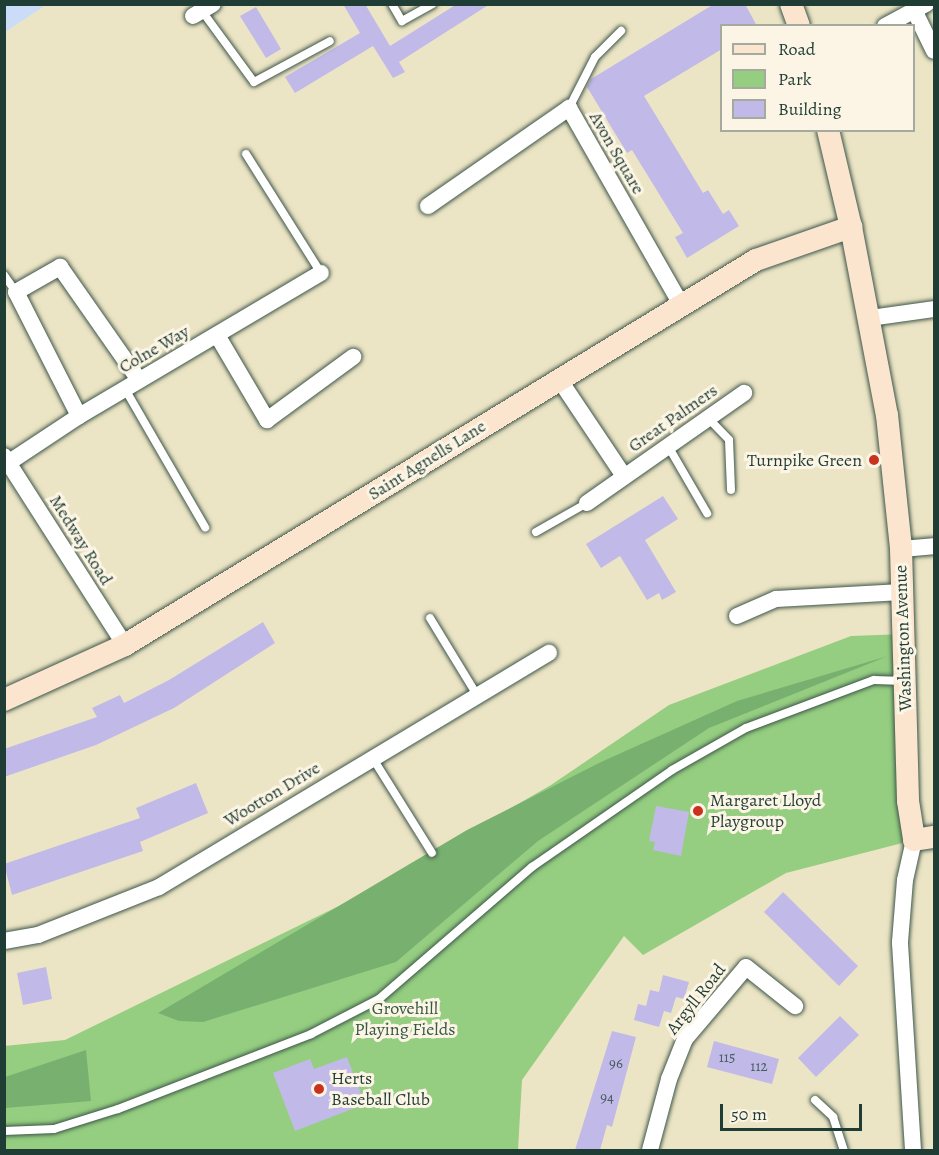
<!DOCTYPE html>
<style>
body{margin:0}
#map{position:relative;width:939px;height:1155px;overflow:hidden;background:#ece5c5;font-family:Alegreya,serif}
div>[style]{position:absolute}
.built>*{inset:0;background:#cbdcf9}
.green>*{inset:0;background:#95ce81}
.forest>*{inset:0;background:#78b16f}
.building>*{inset:0;background:#c1bae8}
.roads{filter:drop-shadow(0 0 2px #3e564a) drop-shadow(0 0 2px #3e564a)}
.lane>*{height:8px;margin:-4px;padding:0 4px;transform-origin:4px;border-radius:4px;background:#fff}
.street>*{height:16px;margin:-8px;padding:0 8px;transform-origin:8px;border-radius:8px;background:#fff}
.secondary>*{height:22px;margin:-11px;padding:0 11px;transform-origin:11px;border-radius:11px;background:#fbe5cf}
.dots>*{width:16px;height:16px;translate:-50% -50%;box-sizing:border-box;border:3px solid #fcf5e5;border-radius:50%}
span{translate:-50% -50%;white-space:nowrap;text-align:center;line-height:1.15;-webkit-text-stroke:6px #fcf5e5;paint-order:stroke}
.number-label{font-size:15px;color:#485c61}
.number-label span{-webkit-text-stroke-width:0}
.street-label{font-size:18px;color:#1f3d34}
.poi-label{font-size:18px;color:#1f3d34}
.right{translate:-100% -50%;text-align:right}
.left{translate:0 -50%;text-align:left}
.park-label{font-size:18px;color:#375a43}
.frame{position:absolute;inset:0;border:6px solid #1f3d34;pointer-events:none}
.legend{position:absolute;left:720px;top:24px;width:195px;height:108px;box-sizing:border-box;background:#fcf5e5;border:2px solid #a4ab9e;margin:0;padding:8px 10px;list-style:none;font-size:18px;color:#1f3d34}
.legend li{display:flex;align-items:center;gap:12px;height:30px}
.legend b{width:30px;border:2px solid #a4ab9e}
.scale{position:absolute;left:720px;top:1104px;width:142px;height:27px;box-sizing:border-box;border:3px solid #1f3d34;border-top:0;padding-left:8px;font-size:18px;line-height:21px;white-space:nowrap;color:#1f3d34;-webkit-text-stroke:4px #fcf5e5;paint-order:stroke}
</style>
<div id="map">
<div class="built">
<i style="clip-path:polygon(5px 4px,46px 4px,46px 5px,5px 32px)"></i>
</div>
<div class="green">
<i style="clip-path:polygon(905px 634px,914px 840px,786px 873px,643px 955px,624px 936px,522px 1080px,518px 1150px,5px 1150px,4px 1046px,65px 1040px,351px 900px,551px 785px,669px 705px,851px 636px)"></i>
</div>
<div class="forest">
<i style="clip-path:polygon(888px 656px,709px 728px,538px 841px,396px 962px,203px 1022px,179px 1021px,158px 1013px,467px 830px,601px 762px,737px 701px)"></i>
<i style="clip-path:polygon(86px 1050px,91px 1101px,5px 1108px,5px 1077px)"></i>
</div>
<div class="building">
<i style="clip-path:polygon(343px 4px,365px 4px,390px 46px,457px 4px,490px 4px,399px 62px,405px 72px,393px 78px,373px 46px,295px 93px,285px 77px,360px 33px)"></i>
<i style="clip-path:polygon(714px 4px,745px 4px,757px 26px,722px 26px,722px 49px,644px 96px,703px 193px,708px 190px,723px 214px,729px 210px,739px 226px,687px 258px,675px 237px,683px 233px,632px 150px,627px 153px,587px 87px,591px 79px)"></i>
<i style="clip-path:polygon(256px 7px,281px 49px,266px 58px,240px 16px)"></i>
<i style="clip-path:polygon(663px 496px,678px 519px,645px 540px,676px 592px,662px 600px,659px 593px,647px 600px,620px 556px,601px 568px,586px 544px)"></i>
<i style="clip-path:polygon(263px 622px,275px 643px,174px 708px,96px 745px,4px 777px,4px 749px,97px 717px,92px 708px,120px 695px,124px 703px,169px 680px)"></i>
<i style="clip-path:polygon(196px 783px,208px 813px,140px 842px,143px 851px,12px 895px,4px 864px,140px 818px,136px 808px)"></i>
<i style="clip-path:polygon(656px 806px,689px 812px,681px 856px,653px 850px,655px 842px,649px 841px)"></i>
<i style="clip-path:polygon(783px 892px,858px 966px,839px 986px,764px 912px)"></i>
<i style="clip-path:polygon(46px 967px,52px 999px,23px 1005px,17px 973px)"></i>
<i style="clip-path:polygon(663px 975px,689px 982px,684px 999px,676px 997px,671px 1013px,664px 1011px,659px 1027px,634px 1020px,638px 1004px,646px 1006px,650px 990px,659px 992px)"></i>
<i style="clip-path:polygon(840px 1016px,859px 1035px,816px 1077px,798px 1058px)"></i>
<i style="clip-path:polygon(612px 1031px,636px 1037px,612px 1127px,607px 1125px,600px 1150px,575px 1150px)"></i>
<i style="clip-path:polygon(714px 1041px,779px 1059px,772px 1084px,707px 1067px)"></i>
<i style="clip-path:polygon(347px 1057px,365px 1104px,295px 1131px,273px 1073px,310px 1059px,314px 1069px)"></i>
</div>
<div class="roads">
<div class="lane">
<i style="left:392px;top:4px;width:20px;rotate:60deg"></i>
<i style="left:402px;top:21px;width:35px;rotate:-29deg"></i>
<i style="left:202px;top:11px;width:88px;rotate:53.8deg"></i>
<i style="left:254px;top:82px;width:86px;rotate:-28.3deg"></i>
<i style="left:569px;top:108px;width:57px;rotate:-63deg"></i>
<i style="left:595px;top:57px;width:37px;rotate:-45deg"></i>
<i style="left:246px;top:154px;width:141px;rotate:57.8deg"></i>
<i style="left:4px;top:275px;width:21px;rotate:55deg"></i>
<i style="left:125px;top:389px;width:160px;rotate:59.9deg"></i>
<i style="left:708px;top:418px;width:30px;rotate:46deg"></i>
<i style="left:729px;top:440px;width:50px;rotate:87.7deg"></i>
<i style="left:668px;top:446px;width:78px;rotate:59.8deg"></i>
<i style="left:536px;top:532px;width:59px;rotate:-29.6deg"></i>
<i style="left:430px;top:618px;width:90px;rotate:58.6deg"></i>
<i style="left:372px;top:757px;width:113px;rotate:58deg"></i>
<i style="left:815px;top:1100px;width:25px;rotate:43deg"></i>
<i style="left:833px;top:1117px;width:35px;rotate:72deg"></i>
<i style="left:4px;top:1131px;width:50px;rotate:-2.3deg"></i>
<i style="left:54px;top:1129px;width:67px;rotate:-17.4deg"></i>
<i style="left:118px;top:1109px;width:207px;rotate:-21.2deg"></i>
<i style="left:311px;top:1034px;width:76px;rotate:-27.2deg"></i>
<i style="left:379px;top:999px;width:202px;rotate:-40.8deg"></i>
<i style="left:532px;top:867px;width:170px;rotate:-34.7deg"></i>
<i style="left:672px;top:770px;width:85px;rotate:-29.6deg"></i>
<i style="left:746px;top:728px;width:137px;rotate:-20.6deg"></i>
<i style="left:874px;top:680px;width:31px;rotate:2deg"></i>
</div>
<div class="street">
<i style="left:915px;top:12px;width:43px;rotate:64deg"></i>
<i style="left:193px;top:16px;width:23px;rotate:-31deg"></i>
<i style="left:885px;top:26px;width:47px;rotate:-28.2deg"></i>
<i style="left:428px;top:206px;width:172px;rotate:-34.8deg"></i>
<i style="left:569px;top:108px;width:226px;rotate:60.3deg"></i>
<i style="left:870px;top:318px;width:65px;rotate:-8deg"></i>
<i style="left:217px;top:335px;width:99px;rotate:59.5deg"></i>
<i style="left:267px;top:420px;width:107px;rotate:-36.2deg"></i>
<i style="left:559px;top:379px;width:117px;rotate:56.2deg"></i>
<i style="left:79px;top:416px;width:139px;rotate:-116.9deg"></i>
<i style="left:16px;top:292px;width:51px;rotate:-29.6deg"></i>
<i style="left:60px;top:267px;width:138px;rotate:55deg"></i>
<i style="left:4px;top:456px;width:224px;rotate:57.4deg"></i>
<i style="left:8px;top:463px;width:85px;rotate:-33.5deg"></i>
<i style="left:79px;top:416px;width:281px;rotate:-30.6deg"></i>
<i style="left:587px;top:503px;width:192px;rotate:-35deg"></i>
<i style="left:901px;top:549px;width:33px;rotate:-5deg"></i>
<i style="left:737px;top:616px;width:43px;rotate:-23.6deg"></i>
<i style="left:776px;top:599px;width:126px;rotate:-3.2deg"></i>
<i style="left:4px;top:941px;width:35px;rotate:-10deg"></i>
<i style="left:38px;top:935px;width:130px;rotate:-21.6deg"></i>
<i style="left:159px;top:887px;width:455px;rotate:-31deg"></i>
<i style="left:650px;top:1150px;width:73px;rotate:-75deg"></i>
<i style="left:669px;top:1079px;width:43px;rotate:-68.2deg"></i>
<i style="left:685px;top:1039px;width:94px;rotate:-49.7deg"></i>
<i style="left:746px;top:967px;width:63px;rotate:38.5deg"></i>
<i style="left:913px;top:1150px;width:208px;rotate:-93.6deg"></i>
<i style="left:900px;top:942px;width:62px;rotate:-85.4deg"></i>
<i style="left:905px;top:880px;width:41px;rotate:-77.3deg"></i>
</div>
<div class="secondary">
<i style="left:791px;top:4px;width:23px;rotate:70deg"></i>
<i style="left:828px;top:130px;width:100px;rotate:76.7deg"></i>
<i style="left:851px;top:227px;width:191px;rotate:79.2deg"></i>
<i style="left:887px;top:415px;width:135px;rotate:84deg"></i>
<i style="left:901px;top:549px;width:252px;rotate:88.4deg"></i>
<i style="left:908px;top:801px;width:39px;rotate:81deg"></i>
<i style="left:914px;top:840px;width:20px;rotate:-9deg"></i>
<i style="left:4px;top:700px;width:133px;rotate:-24.4deg"></i>
<i style="left:125px;top:645px;width:739px;rotate:-31.39deg"></i>
<i style="left:756px;top:260px;width:101px;rotate:-19.2deg"></i>
</div>
</div>
<div class="dots">
<i style="left:874px;top:460px;background:#c8321e"></i>
<i style="left:698px;top:811px;background:#c8321e"></i>
<i style="left:319px;top:1089px;background:#c8321e"></i>
</div>
<div class="number-label">
<span style="left:727px;top:1058px">115</span>
<span style="left:616px;top:1064px">96</span>
<span style="left:759px;top:1067px">112</span>
<span style="left:607px;top:1098px">94</span>
</div>
<div class="street-label">
<span style="left:617px;top:153px;rotate:60deg">Avon Square</span>
<span style="left:154px;top:349px;rotate:-30deg">Colne Way</span>
<span style="left:673px;top:418px;rotate:-35deg">Great Palmers</span>
<span style="left:427px;top:460px;rotate:-32deg">Saint Agnells Lane</span>
<span style="left:81px;top:540px;rotate:58deg">Medway Road</span>
<span style="left:903px;top:638px;rotate:-92deg">Washington Avenue</span>
<span style="left:272px;top:794px;rotate:-31deg">Wootton Drive</span>
<span style="left:696px;top:999px;rotate:-52deg">Argyll Road</span>
</div>
<div class="poi-label">
<span class="right" style="left:862px;top:460px">Turnpike Green</span>
<span class="left" style="left:710px;top:811px">Margaret Lloyd<br>Playgroup</span>
<span class="left" style="left:331px;top:1089px">Herts<br>Baseball Club</span>
</div>
<div class="park-label">
<span style="left:405px;top:1019px">Grovehill<br>Playing Fields</span>
</div>
<div class="frame"></div>
<ul class="legend">
<li><b style="height:8px;background:#fbe5cf"></b>Road</li>
<li><b style="height:16px;background:#95ce81"></b>Park</li>
<li><b style="height:16px;background:#c1bae8"></b>Building</li>
</ul>
<div class="scale">50 m</div>
</div>
